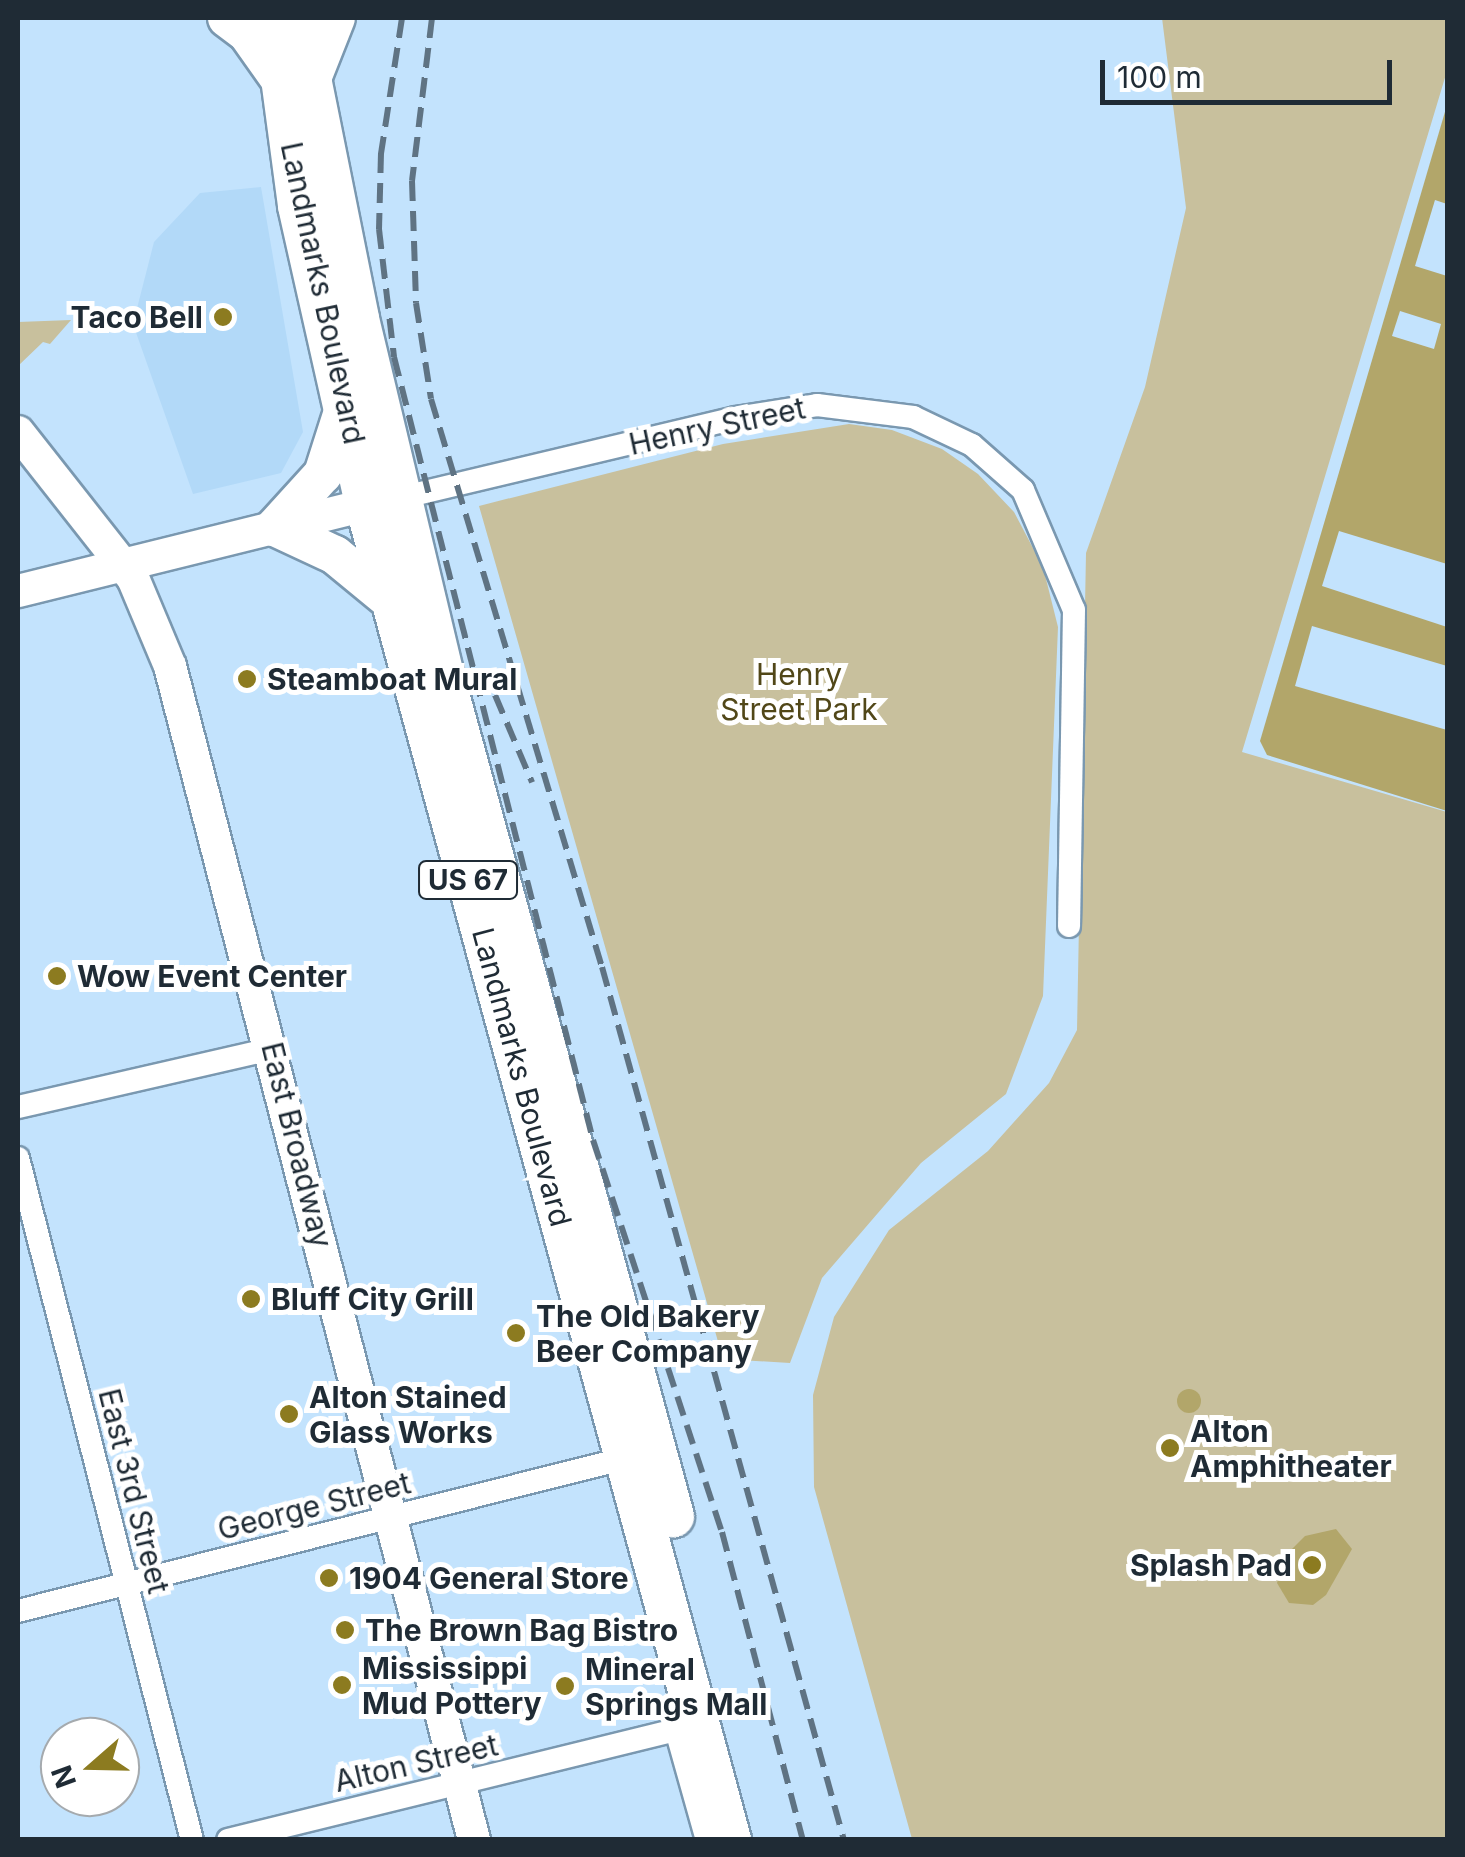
<!DOCTYPE html>
<html>
<head>
<meta charset="utf-8">
<style>
  body { margin:0 }
  #map { position:relative; width:1465px; height:1857px; overflow:hidden; background:#c3e3fd; font-family:Inter,sans-serif }
  div>[style] { position:absolute }
  [style*='--x'] { left:calc(var(--x)*1px); top:calc(var(--y)*1px); width:calc(var(--w)*1px); rotate:calc(var(--a)*1deg) }
  .built>* { inset:0; background:#b2d9f8 }
  .green>* { inset:0; background:#c8c09d }
  .water>* { inset:0; background:#b2a66a }
  .round { border-radius:50% }
  .pier>* { inset:0; background:#c3e3fd }
  .roads { filter:drop-shadow(2px 0 #7a98b0) drop-shadow(-2px 0 #7a98b0) drop-shadow(0 2px #7a98b0) drop-shadow(0 -2px #7a98b0) }
  .street>* { height:22px; margin:-11px; padding:0 11px; transform-origin:11px; border-radius:11px; background:#fff }
  .secondary>* { height:32px; margin:-16px; padding:0 16px; transform-origin:16px; border-radius:16px; background:#fff }
  .primary>* { height:38px; margin:-19px; padding:0 19px; transform-origin:19px; border-radius:19px; background:#fff }
  .highway>* { height:42px; margin:-21px; padding:0 21px; transform-origin:21px; border-radius:21px; background:#fff }
  .rail>* { height:6px; margin-top:-3px; transform-origin:0; background:repeating-linear-gradient(90deg,#5f7383 0 20px,transparent 0 30px) }
  .dots>* { width:28px; height:28px; translate:-50% -50%; box-sizing:border-box; border:5px solid #fff; border-radius:50% }
  span { translate:-50% -50%; white-space:nowrap; text-align:center; line-height:1.15; -webkit-text-stroke:10px #fff; paint-order:stroke }
  .shield-label span { padding:2px 8px; background:#fff; border:2px solid; border-radius:8px; -webkit-text-stroke-width:0 }
  .shield-label { font-size:28px; color:#1f2b35; font-weight:700 }
  .street-label { font-size:30px; color:#1f2b35 }
  .poi-label { font-size:30px; color:#1f2b35; font-weight:700 }
  .right { translate:-100% -50%; text-align:right }
  .left { translate:0 -50%; text-align:left }
  .park-label { font-size:30px; color:#514718 }
  .frame { position:absolute; inset:0; border:20px solid #1f2b35; pointer-events:none }
  .north { position:absolute; left:40px; top:1717px; width:100px; height:100px; box-sizing:border-box; background:#fff; border:2px solid #a5aaae; border-radius:50%; rotate:250deg; font-size:28px; font-weight:700; line-height:40px; text-align:center; color:#1f2b35 }
  .north::after { content:''; display:block; margin:auto; width:35px; height:45px; background:#8c7b20; clip-path:polygon(50% 0,100% 100%,50% 72%,0 100%) }
  .scale { position:absolute; left:1100px; top:60px; width:292px; height:45px; box-sizing:border-box; border:5px solid #1f2b35; border-top:0; padding-left:12px; font-size:30px; line-height:35px; white-space:nowrap; color:#1f2b35; -webkit-text-stroke:8px #fff; paint-order:stroke }
</style>
</head>
<body>
<div id="map">
  <div class="built">
    <div style="clip-path:polygon(261px 187px,303px 432px,281px 473px,193px 494px,133px 324px,154px 242px,200px 193px)"></div>
  </div>
  <div class="green">
    <div style="clip-path:polygon(1162px 18px,1447px 18px,1447px 71px,1242px 752px,1447px 812px,1447px 1839px,912px 1839px,814px 1487px,813px 1395px,834px 1317px,889px 1230px,988px 1151px,1049px 1083px,1077px 1030px,1086px 553px,1145px 387px,1186px 208px)"></div>
    <div style="clip-path:polygon(71px 320px,50px 344px,43px 342px,18px 366px,18px 322px)"></div>
    <div style="clip-path:polygon(849px 424px,892px 430px,942px 449px,978px 474px,1014px 512px,1043px 567px,1058px 627px,1043px 996px,1006px 1094px,921px 1163px,822px 1278px,790px 1363px,723px 1359px,479px 506px,723px 444px)"></div>
  </div>
  <div class="water">
    <div style="clip-path:polygon(1447px 105px,1447px 811px,1267px 755px,1260px 741px)"></div>
    <div class="round" style="left:1177px;top:1389px;width:24px;height:24px"></div>
    <div style="clip-path:polygon(1336px 1529px,1352px 1549px,1326px 1595px,1313px 1605px,1289px 1603px,1277px 1583px,1285px 1556px,1305px 1536px)"></div>
  </div>
  <div class="pier">
    <div style="clip-path:polygon(1435px 200px,1447px 204px,1447px 276px,1415px 266px)"></div>
    <div style="clip-path:polygon(1400px 311px,1441px 324px,1434px 349px,1392px 336px)"></div>
    <div style="clip-path:polygon(1339px 531px,1447px 564px,1447px 627px,1322px 586px)"></div>
    <div style="clip-path:polygon(1312px 626px,1447px 666px,1447px 730px,1295px 686px)"></div>
  </div>
  <div class="roads">
    <div class="street">
      <div style="--x:400;--y:498;--w:344;--a:-13.4"></div>
      <div style="--x:735;--y:418;--w:83;--a:-9"></div>
      <div style="--x:817;--y:405;--w:97;--a:7.1"></div>
      <div style="--x:913;--y:417;--w:65;--a:25.4"></div>
      <div style="--x:972;--y:445;--w:68;--a:41.4"></div>
      <div style="--x:1023;--y:490;--w:130;--a:67"></div>
      <div style="--x:1074;--y:610;--w:316;--a:90.9"></div>
      <div style="--x:18;--y:1107;--w:261;--a:-12.9"></div>
      <div style="--x:18;--y:1158;--w:704;--a:75.69"></div>
      <div style="--x:18;--y:1611;--w:627;--a:-14.12"></div>
      <div style="--x:228;--y:1840;--w:461;--a:-13.8"></div>
      <div style="--x:676;--y:1730;--w:114;--a:74.3"></div>
    </div>
    <div class="secondary">
      <div style="--x:18;--y:432;--w:186;--a:51.8"></div>
      <div style="--x:133;--y:578;--w:95;--a:67.2"></div>
      <div style="--x:170;--y:666;--w:1213;--a:75.48"></div>
      <div style="--x:18;--y:591;--w:379;--a:-13.9"></div>
    </div>
    <div class="primary">
      <div style="--x:227;--y:18;--w:25;--a:37"></div>
      <div style="--x:247;--y:33;--w:62;--a:54.8"></div>
      <div style="--x:313;--y:76;--w:62;--a:-68.4"></div>
      <div style="--x:346;--y:402;--w:76;--a:107.7"></div>
      <div style="--x:323;--y:474;--w:72;--a:132.2"></div>
      <div style="--x:275;--y:527;--w:66;--a:25"></div>
      <div style="--x:335;--y:555;--w:72;--a:39.4"></div>
    </div>
    <div class="highway">
      <div style="--x:274;--y:18;--w:190;--a:82.4"></div>
      <div style="--x:299;--y:206;--w:305;--a:77.3"></div>
      <div style="--x:366;--y:504;--w:1385;--a:74.76"></div>
      <div style="--x:305;--y:18;--w:65;--a:84.7"></div>
      <div style="--x:311;--y:83;--w:241;--a:78.7"></div>
      <div style="--x:358;--y:319;--w:378;--a:76.6"></div>
      <div style="--x:446;--y:687;--w:860;--a:74.69"></div>
    </div>
  </div>
  <div class="rail">
    <div style="--x:402;--y:18;--w:137;--a:98.8"></div>
    <div style="--x:381;--y:153;--w:76;--a:91.5"></div>
    <div style="--x:379;--y:229;--w:129;--a:83.3"></div>
    <div style="--x:394;--y:357;--w:808;--a:75.74"></div>
    <div style="--x:593;--y:1140;--w:413;--a:71.8"></div>
    <div style="--x:722;--y:1532;--w:318;--a:75.3"></div>
    <div style="--x:432;--y:18;--w:164;--a:97"></div>
    <div style="--x:412;--y:181;--w:122;--a:88.1"></div>
    <div style="--x:416;--y:303;--w:97;--a:81.1"></div>
    <div style="--x:431;--y:399;--w:593;--a:73.25"></div>
    <div style="--x:602;--y:967;--w:906;--a:74.51"></div>
    <div style="--x:495;--y:695;--w:95;--a:67"></div>
  </div>
  <div class="dots">
    <div style="left:223px;top:317px;background:#8c7b20"></div>
    <div style="left:247px;top:679px;background:#8c7b20"></div>
    <div style="left:57px;top:976px;background:#8c7b20"></div>
    <div style="left:251px;top:1299px;background:#8c7b20"></div>
    <div style="left:516px;top:1333px;background:#8c7b20"></div>
    <div style="left:289px;top:1414px;background:#8c7b20"></div>
    <div style="left:1170px;top:1448px;background:#8c7b20"></div>
    <div style="left:1312px;top:1565px;background:#8c7b20"></div>
    <div style="left:329px;top:1578px;background:#8c7b20"></div>
    <div style="left:345px;top:1630px;background:#8c7b20"></div>
    <div style="left:342px;top:1685px;background:#8c7b20"></div>
    <div style="left:565px;top:1686px;background:#8c7b20"></div>
  </div>
  <div class="shield-label">
    <span style="left:468px;top:880px">US 67</span>
  </div>
  <div class="street-label">
    <span style="left:323px;top:293px;rotate:78deg">Landmarks Boulevard</span>
    <span style="left:717px;top:426px;rotate:-12deg">Henry Street</span>
    <span style="left:522px;top:1077px;rotate:75deg">Landmarks Boulevard</span>
    <span style="left:297px;top:1145px;rotate:76deg">East Broadway</span>
    <span style="left:134px;top:1491px;rotate:76deg">East 3rd Street</span>
    <span style="left:314px;top:1506px;rotate:-14deg">George Street</span>
    <span style="left:416px;top:1763px;rotate:-13deg">Alton Street</span>
  </div>
  <div class="poi-label">
    <span class="right" style="left:203px;top:317px">Taco Bell</span>
    <span class="left" style="left:267px;top:679px">Steamboat Mural</span>
    <span class="left" style="left:77px;top:976px">Wow Event Center</span>
    <span class="left" style="left:271px;top:1299px">Bluff City Grill</span>
    <span class="left" style="left:536px;top:1333px">The Old Bakery<br>Beer Company</span>
    <span class="left" style="left:309px;top:1414px">Alton Stained<br>Glass Works</span>
    <span class="left" style="left:1190px;top:1448px">Alton<br>Amphitheater</span>
    <span class="right" style="left:1292px;top:1565px">Splash Pad</span>
    <span class="left" style="left:349px;top:1578px">1904 General Store</span>
    <span class="left" style="left:365px;top:1630px">The Brown Bag Bistro</span>
    <span class="left" style="left:362px;top:1685px">Mississippi<br>Mud Pottery</span>
    <span class="left" style="left:585px;top:1686px">Mineral<br>Springs Mall</span>
  </div>
  <div class="park-label">
    <span style="left:799px;top:691px">Henry<br>Street Park</span>
  </div>
  <div class="frame"></div>
  <div class="north">N</div>
  <div class="scale">100 m</div>
</div>
</body>
</html>
